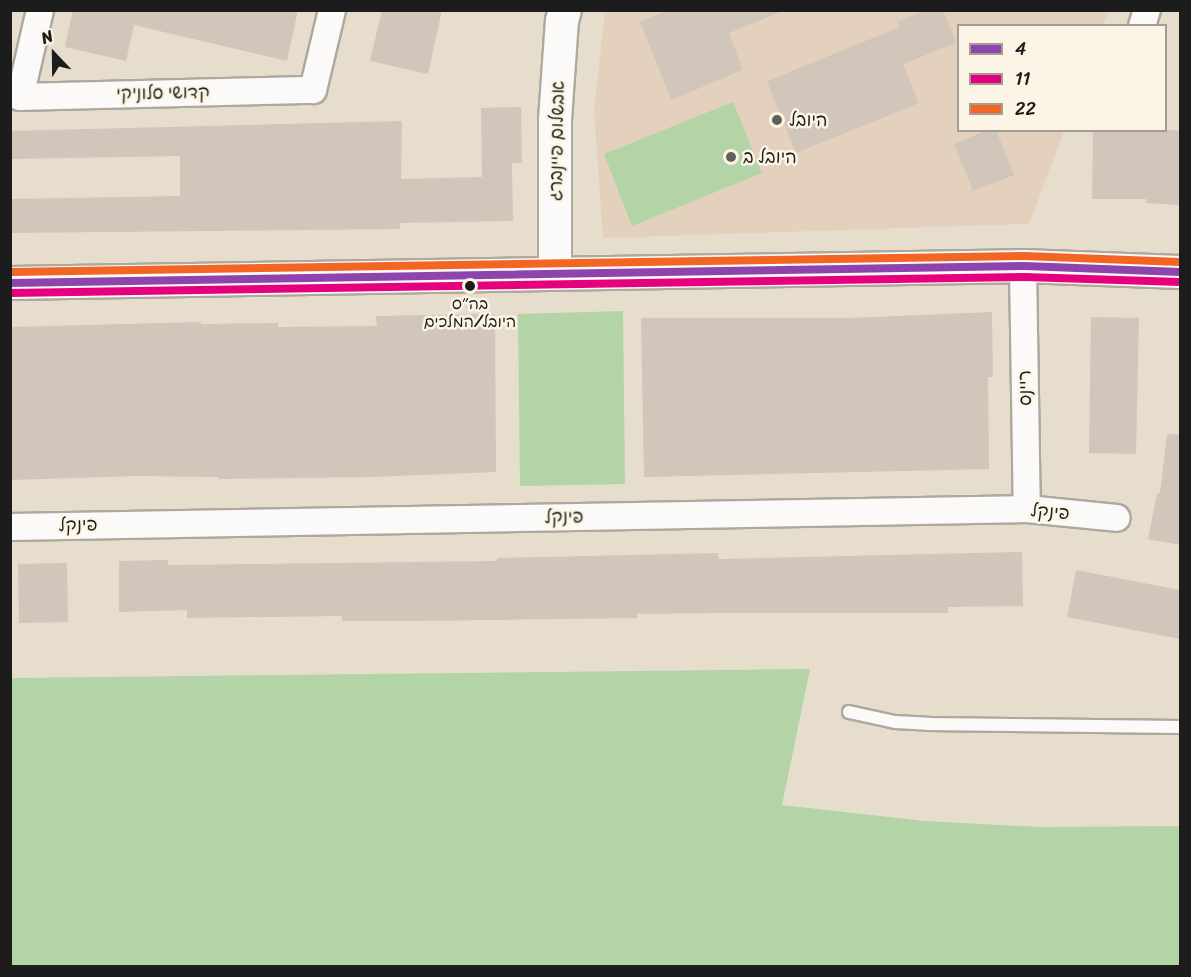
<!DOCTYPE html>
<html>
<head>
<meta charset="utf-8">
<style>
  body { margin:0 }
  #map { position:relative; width:1191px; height:977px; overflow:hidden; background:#e7ddcd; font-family:Sriracha,"Playpen Sans Hebrew",sans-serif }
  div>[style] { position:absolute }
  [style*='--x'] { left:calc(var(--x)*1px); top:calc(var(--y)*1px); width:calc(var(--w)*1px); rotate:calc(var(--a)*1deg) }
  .built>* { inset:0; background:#e3d1bd }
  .green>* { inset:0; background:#b2d4a7 }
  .building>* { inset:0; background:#d2c5ba }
  .roads { filter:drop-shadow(2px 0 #aea89e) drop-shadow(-2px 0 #aea89e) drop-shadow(0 2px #aea89e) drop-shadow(0 -2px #aea89e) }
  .service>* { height:12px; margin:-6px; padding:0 6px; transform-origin:6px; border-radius:6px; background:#fbfaf8 }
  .minor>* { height:26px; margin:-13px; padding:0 13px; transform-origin:13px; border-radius:13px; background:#fbfaf8 }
  .tertiary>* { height:32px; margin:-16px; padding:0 16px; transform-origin:16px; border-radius:16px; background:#fbfaf8 }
  .bus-1>* { height:8px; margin:-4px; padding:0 4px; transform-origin:4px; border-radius:4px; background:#8e44ad }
  .bus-2>* { height:8px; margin:-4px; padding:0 4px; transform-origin:4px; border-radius:4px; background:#e5007d }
  .bus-3>* { height:8px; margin:-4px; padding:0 4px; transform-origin:4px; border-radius:4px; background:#f26522 }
  .dots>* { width:16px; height:16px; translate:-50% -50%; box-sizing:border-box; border:3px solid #fcf5e5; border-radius:50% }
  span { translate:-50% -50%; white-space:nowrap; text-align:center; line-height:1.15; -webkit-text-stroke:5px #fcf5e5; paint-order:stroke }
  .bus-label { font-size:16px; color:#1c1c1c }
  .street-label { font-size:18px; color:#1c1c1c }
  .poi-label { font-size:18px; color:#1c1c1c }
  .left { translate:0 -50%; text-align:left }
  .frame { position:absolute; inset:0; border:12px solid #1c1c1c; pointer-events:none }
  .legend { position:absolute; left:957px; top:24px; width:210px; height:108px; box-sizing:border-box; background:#fcf5e5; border:2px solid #a29e95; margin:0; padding:8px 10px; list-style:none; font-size:18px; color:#1c1c1c }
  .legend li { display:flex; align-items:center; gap:12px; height:30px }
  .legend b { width:30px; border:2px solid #a29e95 }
  .north { position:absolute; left:24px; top:24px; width:60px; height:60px; -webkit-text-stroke:4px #fcf5e5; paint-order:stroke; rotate:338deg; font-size:16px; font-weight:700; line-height:24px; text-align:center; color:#1c1c1c }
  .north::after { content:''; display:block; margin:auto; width:21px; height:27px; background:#1c1c1c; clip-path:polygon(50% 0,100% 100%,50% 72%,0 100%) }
</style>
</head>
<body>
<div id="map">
  <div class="built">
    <div style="clip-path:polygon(605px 11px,1109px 11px,1103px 25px,958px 26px,958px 130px,1064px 131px,1029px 224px,603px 238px,594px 110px)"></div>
  </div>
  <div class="green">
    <div style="clip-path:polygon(733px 102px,762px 173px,632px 226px,604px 154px)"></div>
    <div style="clip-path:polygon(623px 311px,625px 484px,520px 486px,518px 314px)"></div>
    <div style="clip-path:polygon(810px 669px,782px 805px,924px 821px,1039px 827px,1180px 826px,1180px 966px,11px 966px,11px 678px)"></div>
  </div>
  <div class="building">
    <div style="clip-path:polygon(73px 10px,298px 10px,287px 61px,134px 25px,126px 61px,65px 47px)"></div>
    <div style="clip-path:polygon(382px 10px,442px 10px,428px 74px,370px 61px)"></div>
    <div style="clip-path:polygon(668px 10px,783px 10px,783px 11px,729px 33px,743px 70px,671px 100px,640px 22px)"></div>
    <div style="clip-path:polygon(925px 10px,943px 10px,956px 43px,903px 64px,919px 103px,796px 153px,767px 81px,900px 27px,897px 22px)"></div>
    <div style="clip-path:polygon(521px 107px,522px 163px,512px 163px,513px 221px,400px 223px,400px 229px,10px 233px,10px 199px,180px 196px,180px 156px,10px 159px,10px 131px,402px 121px,401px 179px,482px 177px,481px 108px)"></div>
    <div style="clip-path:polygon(987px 130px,996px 130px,1014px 175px,973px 191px,954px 144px)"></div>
    <div style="clip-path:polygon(1093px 130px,1180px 130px,1180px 205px,1146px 203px,1146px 199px,1092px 199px)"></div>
    <div style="clip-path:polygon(992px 312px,993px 377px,988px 377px,989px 469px,644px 477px,641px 318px,850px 318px)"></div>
    <div style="clip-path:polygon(495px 314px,496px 472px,372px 477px,219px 479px,218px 477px,138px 476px,10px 480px,10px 327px,201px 322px,201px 324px,278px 323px,278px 327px,377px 326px,376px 316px)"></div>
    <div style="clip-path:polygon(1091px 317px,1139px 318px,1136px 454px,1089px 453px)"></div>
    <div style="clip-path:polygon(1167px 434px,1180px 435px,1180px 545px,1148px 539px,1157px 493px,1160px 493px)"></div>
    <div style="clip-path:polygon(1022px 552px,1023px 606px,948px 607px,948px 613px,721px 613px,637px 614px,637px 618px,412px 621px,342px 621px,342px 616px,187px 618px,187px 610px,119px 612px,119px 561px,168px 560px,168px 565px,497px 561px,497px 558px,718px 553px,719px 559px)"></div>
    <div style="clip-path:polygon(67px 563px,68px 622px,19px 623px,18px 564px)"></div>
    <div style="clip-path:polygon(1076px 570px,1180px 590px,1180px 639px,1067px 617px)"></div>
  </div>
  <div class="roads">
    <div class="service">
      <div style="--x:849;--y:712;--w:47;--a:12.3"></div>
      <div style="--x:895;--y:722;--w:33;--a:3"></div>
      <div style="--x:928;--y:724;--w:252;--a:0.7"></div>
    </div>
    <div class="minor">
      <div style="--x:40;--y:10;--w:89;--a:102.9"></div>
      <div style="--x:20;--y:97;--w:293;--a:-1.4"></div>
      <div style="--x:313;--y:90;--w:82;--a:-76.6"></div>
      <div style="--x:1142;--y:26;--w:17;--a:-73"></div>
      <div style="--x:1023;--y:266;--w:243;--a:89.1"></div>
      <div style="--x:10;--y:527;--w:1017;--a:-1.01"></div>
      <div style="--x:1027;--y:509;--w:90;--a:5.7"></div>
    </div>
    <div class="tertiary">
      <div style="--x:555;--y:272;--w:152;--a:-90"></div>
      <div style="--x:555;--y:120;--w:99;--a:-86"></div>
      <div style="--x:562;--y:21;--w:11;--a:-75"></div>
      <div style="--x:10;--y:283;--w:1013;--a:-0.96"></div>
      <div style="--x:1023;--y:266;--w:157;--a:2.2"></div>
    </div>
  </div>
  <div class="bus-1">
    <div style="--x:10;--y:283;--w:1013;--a:-0.96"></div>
    <div style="--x:1023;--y:266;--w:157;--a:2.2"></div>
  </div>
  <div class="bus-2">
    <div style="--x:10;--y:293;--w:1013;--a:-0.9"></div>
    <div style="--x:1023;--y:277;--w:157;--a:1.8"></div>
  </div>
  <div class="bus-3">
    <div style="--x:10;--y:272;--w:1013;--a:-0.9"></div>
    <div style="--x:1023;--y:256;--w:157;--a:2.2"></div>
  </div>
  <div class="dots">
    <div style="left:777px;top:120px;background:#63605a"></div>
    <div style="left:731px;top:157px;background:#63605a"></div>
    <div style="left:470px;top:286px;background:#1c1c1c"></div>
  </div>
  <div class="bus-label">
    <span style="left:470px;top:313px">בה״ס<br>היובל/המלכים</span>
  </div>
  <div class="street-label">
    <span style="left:163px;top:93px;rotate:-1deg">קדושי סלוניקי</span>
    <span style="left:557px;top:141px;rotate:-89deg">אבשלום פיינברג</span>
    <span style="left:1025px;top:388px;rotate:-91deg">ריינס</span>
    <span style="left:1050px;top:512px;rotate:5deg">פינקל</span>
    <span style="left:564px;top:517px;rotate:-1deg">פינקל</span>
    <span style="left:78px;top:525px;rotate:-1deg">פינקל</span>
  </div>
  <div class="poi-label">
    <span class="left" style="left:789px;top:120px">היובל</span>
    <span class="left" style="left:743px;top:157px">היובל ב</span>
  </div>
  <div class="frame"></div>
  <ul class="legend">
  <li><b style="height:8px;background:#8e44ad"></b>4</li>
  <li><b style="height:8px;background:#e5007d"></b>11</li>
  <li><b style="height:8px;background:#f26522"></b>22</li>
  </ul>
  <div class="north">N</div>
</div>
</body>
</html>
